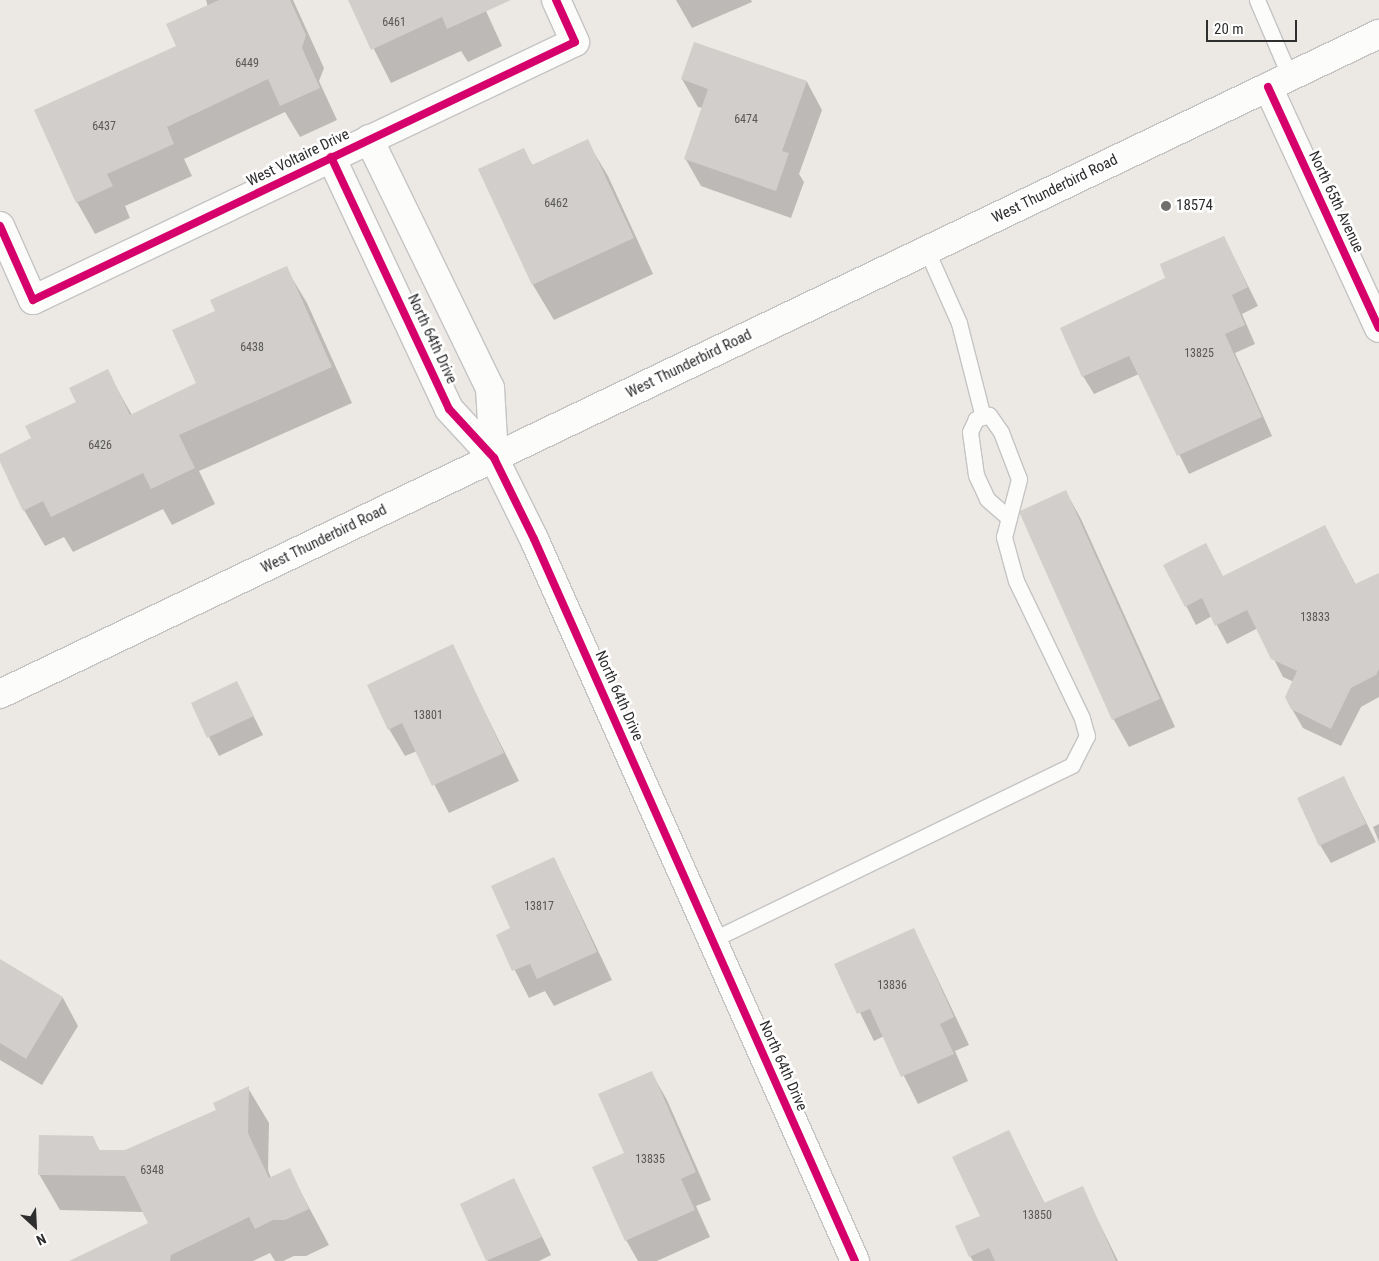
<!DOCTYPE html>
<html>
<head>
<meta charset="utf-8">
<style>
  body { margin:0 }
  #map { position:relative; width:1379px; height:1261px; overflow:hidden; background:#ece8e4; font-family:"Roboto Condensed",sans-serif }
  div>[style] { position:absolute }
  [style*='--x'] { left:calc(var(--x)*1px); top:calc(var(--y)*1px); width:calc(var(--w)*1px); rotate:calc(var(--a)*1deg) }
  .shadow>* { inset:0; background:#0003 }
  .building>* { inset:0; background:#d1cecb }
  .roads { filter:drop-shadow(1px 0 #c5c4c5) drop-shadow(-1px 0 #c5c4c5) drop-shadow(0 1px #c5c4c5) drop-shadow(0 -1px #c5c4c5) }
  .lane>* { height:15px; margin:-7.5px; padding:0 7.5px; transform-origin:7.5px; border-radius:7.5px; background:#fcfcfb }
  .street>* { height:28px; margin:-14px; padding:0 14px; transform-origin:14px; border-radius:14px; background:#fcfcfb }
  .secondary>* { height:28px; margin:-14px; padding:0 14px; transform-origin:14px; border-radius:14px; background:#fcfcfb }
  .cycleway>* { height:8px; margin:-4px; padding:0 4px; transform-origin:4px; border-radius:4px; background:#d6006c }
  .dots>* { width:14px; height:14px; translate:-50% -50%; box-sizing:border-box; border:2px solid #fff; border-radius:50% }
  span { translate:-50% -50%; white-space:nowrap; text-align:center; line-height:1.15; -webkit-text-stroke:5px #fff; paint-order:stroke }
  .number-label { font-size:12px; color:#585857 }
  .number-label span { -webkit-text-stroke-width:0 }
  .street-label { font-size:15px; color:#2e2e2e }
  .poi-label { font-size:15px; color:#2e2e2e }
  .left { translate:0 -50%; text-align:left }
  .north { position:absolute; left:10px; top:1201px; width:50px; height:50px; -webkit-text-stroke:4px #fff; paint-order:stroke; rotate:155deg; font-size:14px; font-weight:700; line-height:20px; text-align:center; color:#2e2e2e }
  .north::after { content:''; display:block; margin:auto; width:18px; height:22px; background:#2e2e2e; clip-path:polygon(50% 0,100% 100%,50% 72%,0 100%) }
  .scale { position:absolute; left:1206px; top:20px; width:91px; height:22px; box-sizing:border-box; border:2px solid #2e2e2e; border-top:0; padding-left:6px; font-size:15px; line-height:18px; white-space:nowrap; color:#2e2e2e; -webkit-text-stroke:4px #fff; paint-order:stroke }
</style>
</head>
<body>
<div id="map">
  <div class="shadow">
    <div style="clip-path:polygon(206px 0,293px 0,324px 68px,319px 81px,337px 120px,300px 137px,285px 112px,184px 159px,192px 176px,125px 206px,130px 218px,95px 234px,77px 202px,208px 7px)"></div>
    <div style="clip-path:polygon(349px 0,481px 0,502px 46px,468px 62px,461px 51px,391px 83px)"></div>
    <div style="clip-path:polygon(676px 0,751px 0,752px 2px,692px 28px)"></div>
    <div style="clip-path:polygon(695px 43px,807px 82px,822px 110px,799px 174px,804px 182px,791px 218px,701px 186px,685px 158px,703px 108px,698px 107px,682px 79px)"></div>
    <div style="clip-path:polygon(587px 141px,608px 176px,653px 274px,554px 320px,533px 285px,480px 169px,523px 149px,533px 166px)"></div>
    <div style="clip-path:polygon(1224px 237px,1258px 306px,1242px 314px,1255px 344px,1235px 353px,1272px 436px,1189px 474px,1139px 374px,1094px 394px,1083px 376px,1167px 278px)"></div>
    <div style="clip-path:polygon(286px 268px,307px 303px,352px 403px,199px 471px,215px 504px,172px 525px,163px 509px,73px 552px,64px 537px,45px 546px,24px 510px,0 455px,33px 439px,77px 402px,107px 371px,132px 415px,198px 384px,217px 311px)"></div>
    <div style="clip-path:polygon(1066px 492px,1081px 519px,1175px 727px,1129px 747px,1114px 720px,1022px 512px)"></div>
    <div style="clip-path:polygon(1325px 527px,1356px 585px,1379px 574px,1379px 697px,1361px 707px,1341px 746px,1303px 728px,1292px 709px,1294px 682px,1283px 677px,1258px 628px,1227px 644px,1212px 616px,1196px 625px,1165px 565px,1223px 577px)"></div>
    <div style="clip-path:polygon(452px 646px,519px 781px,449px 813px,417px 751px,405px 756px,389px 729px)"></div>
    <div style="clip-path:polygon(237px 683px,263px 735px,219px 756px,209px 737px)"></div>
    <div style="clip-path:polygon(1344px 778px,1376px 842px,1331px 863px,1320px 845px)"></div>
    <div style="clip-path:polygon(1379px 824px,1379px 842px,1373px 827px)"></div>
    <div style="clip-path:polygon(554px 858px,612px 980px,554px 1006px,545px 991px,529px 998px,497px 935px,512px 929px)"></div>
    <div style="clip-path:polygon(914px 929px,969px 1045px,955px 1051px,968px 1081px,918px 1104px,884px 1036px,874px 1041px,836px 964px)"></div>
    <div style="clip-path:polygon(0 961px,63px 998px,78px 1026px,42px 1085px,0 1060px)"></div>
    <div style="clip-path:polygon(651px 1072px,667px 1100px,711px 1200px,696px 1206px,710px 1237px,657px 1261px,638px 1261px,626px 1240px,626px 1154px)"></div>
    <div style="clip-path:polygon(248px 1088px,269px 1123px,268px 1170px,271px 1178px,289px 1170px,329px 1245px,306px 1256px,294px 1256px,283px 1261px,275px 1261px,270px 1253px,253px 1261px,72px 1261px,149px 1224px,143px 1212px,60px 1210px,39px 1174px,92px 1137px,100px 1151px,126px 1152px,218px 1110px)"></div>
    <div style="clip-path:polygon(1009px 1132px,1045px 1204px,1082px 1188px,1118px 1261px,973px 1261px,970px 1256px)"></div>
    <div style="clip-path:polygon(514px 1180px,551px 1255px,539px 1261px,488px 1261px,462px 1204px)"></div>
  </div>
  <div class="building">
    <div style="clip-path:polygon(219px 0,290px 0,306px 35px,302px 48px,320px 88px,280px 106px,268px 79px,167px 127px,174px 144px,107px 174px,113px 186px,76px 203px,34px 110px,176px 46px,166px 24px)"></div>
    <div style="clip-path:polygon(348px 0,511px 0,447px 29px,442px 17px,371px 50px)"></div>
    <div style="clip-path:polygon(694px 42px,807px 81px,782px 151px,789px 153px,776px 191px,684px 159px,708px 89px,681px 79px)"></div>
    <div style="clip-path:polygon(588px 139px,634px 238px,532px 285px,478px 169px,524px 148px,532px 165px)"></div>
    <div style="clip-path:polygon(1224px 236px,1248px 287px,1232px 295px,1245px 325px,1225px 334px,1262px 417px,1177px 456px,1129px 356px,1082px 377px,1060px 328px,1165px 278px,1160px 264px)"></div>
    <div style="clip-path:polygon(287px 266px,332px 367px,179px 435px,195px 468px,151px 489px,143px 473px,51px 517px,43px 501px,23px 511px,0 462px,0 454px,31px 438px,25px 426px,76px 402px,69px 388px,108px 369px,130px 415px,196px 383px,172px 330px,215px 311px,210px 300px)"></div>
    <div style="clip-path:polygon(1066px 490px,1160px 699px,1112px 720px,1020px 514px,1020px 511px)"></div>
    <div style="clip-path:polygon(1325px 525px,1355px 584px,1379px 573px,1379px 669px,1376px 675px,1351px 688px,1331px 729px,1291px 709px,1285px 697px,1297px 671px,1271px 659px,1247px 610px,1215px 626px,1202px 598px,1185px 607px,1163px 565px,1206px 543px,1223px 576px)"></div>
    <div style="clip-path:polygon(453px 644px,504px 753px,432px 786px,402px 723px,388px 730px,367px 685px)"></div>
    <div style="clip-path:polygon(237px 681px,254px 716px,207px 738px,191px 703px)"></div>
    <div style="clip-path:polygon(1344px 776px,1366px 824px,1319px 846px,1297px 798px)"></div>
    <div style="clip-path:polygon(554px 857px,597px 952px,537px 979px,530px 964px,512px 971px,496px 935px,510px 928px,491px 886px)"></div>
    <div style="clip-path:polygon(914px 928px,954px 1017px,940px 1024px,954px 1054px,901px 1077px,870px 1009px,857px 1014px,834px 964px)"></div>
    <div style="clip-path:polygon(0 959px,63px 997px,26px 1059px,0 1043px)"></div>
    <div style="clip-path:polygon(652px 1071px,696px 1172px,681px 1179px,695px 1210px,625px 1241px,592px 1167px,624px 1153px,598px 1094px)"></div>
    <div style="clip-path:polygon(249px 1086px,248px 1133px,269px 1178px,290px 1168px,309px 1209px,285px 1220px,273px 1220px,255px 1229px,249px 1217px,171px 1255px,170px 1261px,69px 1261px,148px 1223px,125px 1176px,38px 1175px,39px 1135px,93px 1136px,99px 1150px,125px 1150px,216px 1110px,213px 1103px)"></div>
    <div style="clip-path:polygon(1009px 1130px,1044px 1203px,1083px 1186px,1116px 1261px,995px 1261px,989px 1248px,969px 1257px,955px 1226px,980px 1216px,952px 1157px)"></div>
    <div style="clip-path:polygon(514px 1178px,542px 1237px,486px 1261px,460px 1204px)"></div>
  </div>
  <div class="roads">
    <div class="lane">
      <div style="--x:1257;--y:0;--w:84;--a:66.8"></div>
      <div style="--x:927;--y:251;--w:79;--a:66"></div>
      <div style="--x:959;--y:323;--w:97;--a:75.7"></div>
      <div style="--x:712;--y:940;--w:400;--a:-25.9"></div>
      <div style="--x:1072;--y:765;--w:33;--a:-63"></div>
      <div style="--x:1087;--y:736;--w:19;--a:-106"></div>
      <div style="--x:1082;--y:718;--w:152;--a:-115.7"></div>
      <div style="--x:1016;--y:581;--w:46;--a:-105.3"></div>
      <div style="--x:1004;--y:537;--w:60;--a:-75.5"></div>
      <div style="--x:1019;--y:479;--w:50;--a:-111"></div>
      <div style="--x:1001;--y:432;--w:21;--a:-125"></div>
      <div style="--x:989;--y:415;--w:14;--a:163"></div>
      <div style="--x:976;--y:419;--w:14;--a:115"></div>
      <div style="--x:970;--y:432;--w:43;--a:82.1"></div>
      <div style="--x:976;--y:475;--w:26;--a:65"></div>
      <div style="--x:987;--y:499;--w:29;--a:41"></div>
    </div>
    <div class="street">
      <div style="--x:1268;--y:87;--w:265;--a:65.3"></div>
      <div style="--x:369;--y:139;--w:277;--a:64.1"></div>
      <div style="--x:490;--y:388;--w:70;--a:86.7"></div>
      <div style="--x:331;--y:157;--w:278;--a:64.9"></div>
      <div style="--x:449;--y:409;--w:67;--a:47.4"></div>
      <div style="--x:494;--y:458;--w:90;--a:63.7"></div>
      <div style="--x:534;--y:539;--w:790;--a:66.03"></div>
      <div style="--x:0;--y:226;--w:81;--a:66"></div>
      <div style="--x:33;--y:300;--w:600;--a:-25.46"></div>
      <div style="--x:575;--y:42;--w:46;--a:-114.3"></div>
    </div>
    <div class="secondary">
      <div style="--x:0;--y:694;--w:1529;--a:-25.58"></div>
    </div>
  </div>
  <div class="cycleway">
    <div style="--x:1268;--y:87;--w:265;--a:65.3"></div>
    <div style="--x:331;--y:157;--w:278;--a:64.9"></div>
    <div style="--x:449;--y:409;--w:67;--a:47.4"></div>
    <div style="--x:494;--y:458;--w:90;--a:63.7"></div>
    <div style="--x:534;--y:539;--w:790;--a:66.03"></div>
    <div style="--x:0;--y:226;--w:81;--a:66"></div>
    <div style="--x:33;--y:300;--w:600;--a:-25.46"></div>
    <div style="--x:575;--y:42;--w:46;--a:-114.3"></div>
  </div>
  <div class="dots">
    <div style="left:1166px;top:206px;background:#706f6e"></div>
  </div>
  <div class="number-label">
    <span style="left:394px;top:23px">6461</span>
    <span style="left:247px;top:64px">6449</span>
    <span style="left:746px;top:120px">6474</span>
    <span style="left:104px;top:127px">6437</span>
    <span style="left:556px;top:204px">6462</span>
    <span style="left:252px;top:348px">6438</span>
    <span style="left:1199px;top:354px">13825</span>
    <span style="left:100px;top:446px">6426</span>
    <span style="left:1315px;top:618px">13833</span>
    <span style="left:428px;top:716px">13801</span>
    <span style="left:539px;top:907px">13817</span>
    <span style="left:892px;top:986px">13836</span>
    <span style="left:650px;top:1160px">13835</span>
    <span style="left:152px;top:1171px">6348</span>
    <span style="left:1037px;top:1216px">13850</span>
  </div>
  <div class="street-label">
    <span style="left:298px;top:158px;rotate:-26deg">West Voltaire Drive</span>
    <span style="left:1055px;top:189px;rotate:-26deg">West Thunderbird Road</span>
    <span style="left:1336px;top:202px;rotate:65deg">North 65th Avenue</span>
    <span style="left:432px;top:339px;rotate:65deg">North 64th Drive</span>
    <span style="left:689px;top:364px;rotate:-26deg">West Thunderbird Road</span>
    <span style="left:324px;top:539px;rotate:-26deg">West Thunderbird Road</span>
    <span style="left:619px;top:696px;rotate:66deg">North 64th Drive</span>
    <span style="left:783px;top:1066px;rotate:66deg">North 64th Drive</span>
  </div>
  <div class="poi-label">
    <span class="left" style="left:1176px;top:206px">18574</span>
  </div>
  <div class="north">N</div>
  <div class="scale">20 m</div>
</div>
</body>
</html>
